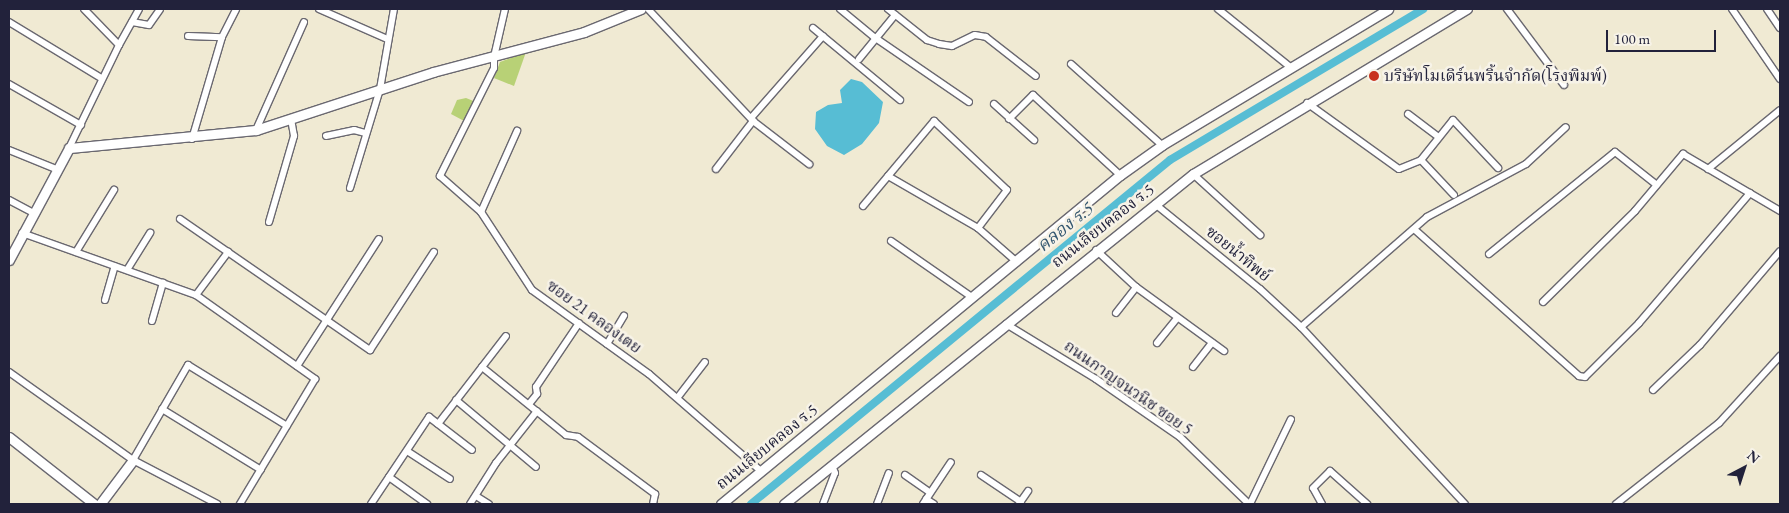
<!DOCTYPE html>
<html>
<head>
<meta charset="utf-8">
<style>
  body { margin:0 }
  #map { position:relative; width:1789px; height:513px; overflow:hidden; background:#f0ead3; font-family:"EB Garamond","Noto Serif Thai",serif }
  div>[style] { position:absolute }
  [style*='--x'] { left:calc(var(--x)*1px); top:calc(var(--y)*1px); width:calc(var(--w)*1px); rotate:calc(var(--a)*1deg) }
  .green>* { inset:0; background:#b8d176 }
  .water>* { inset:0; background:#57bdd4 }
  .canal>* { height:8px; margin:-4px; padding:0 4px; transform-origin:4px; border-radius:4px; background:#57bdd4 }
  .roads { filter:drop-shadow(1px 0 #6a6870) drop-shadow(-1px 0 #6a6870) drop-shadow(0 1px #6a6870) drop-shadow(0 -1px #6a6870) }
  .minor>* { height:6px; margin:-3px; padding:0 3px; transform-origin:3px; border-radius:3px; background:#fff }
  .tertiary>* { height:9px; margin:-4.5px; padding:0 4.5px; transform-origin:4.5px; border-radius:4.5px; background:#fff }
  .dots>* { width:14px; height:14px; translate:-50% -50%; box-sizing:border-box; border:2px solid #f7f3e8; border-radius:50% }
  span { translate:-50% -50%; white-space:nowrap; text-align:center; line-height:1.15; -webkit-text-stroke:5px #f7f3e8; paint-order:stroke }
  .poi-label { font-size:16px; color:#22223b }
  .left { translate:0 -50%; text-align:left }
  .street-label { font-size:16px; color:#22223b }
  .water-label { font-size:18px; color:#355871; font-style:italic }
  .frame { position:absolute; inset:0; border:10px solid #22223b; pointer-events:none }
  .north { position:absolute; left:1719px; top:443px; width:50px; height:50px; -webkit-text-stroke:4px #f7f3e8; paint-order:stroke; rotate:40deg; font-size:14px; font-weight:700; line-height:20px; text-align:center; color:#22223b }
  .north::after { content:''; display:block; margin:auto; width:18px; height:22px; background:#22223b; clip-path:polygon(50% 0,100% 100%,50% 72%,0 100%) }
  .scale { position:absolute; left:1606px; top:30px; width:110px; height:22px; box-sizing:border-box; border:2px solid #22223b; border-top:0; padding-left:6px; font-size:15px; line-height:18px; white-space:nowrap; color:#22223b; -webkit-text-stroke:4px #f7f3e8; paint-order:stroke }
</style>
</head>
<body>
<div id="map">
  <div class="green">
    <div style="clip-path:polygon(526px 52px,514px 86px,494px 78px,500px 62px)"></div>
    <div style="clip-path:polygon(466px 98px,476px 102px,466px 122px,451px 114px,457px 100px)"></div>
  </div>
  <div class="water">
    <div style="clip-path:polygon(851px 79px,862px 82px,883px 102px,879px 123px,862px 144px,844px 155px,827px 146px,815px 129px,816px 112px,828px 105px,842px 103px,840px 90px)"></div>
  </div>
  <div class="canal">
    <div style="--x:751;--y:504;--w:542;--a:-39.39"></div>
    <div style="--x:1170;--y:160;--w:295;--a:-30.8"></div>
  </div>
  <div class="roads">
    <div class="minor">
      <div style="--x:319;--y:9;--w:74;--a:23.8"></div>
      <div style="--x:505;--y:9;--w:49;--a:102.9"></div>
      <div style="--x:494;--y:57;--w:11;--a:90"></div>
      <div style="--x:494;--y:68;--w:121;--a:116.6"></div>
      <div style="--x:440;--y:176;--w:55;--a:41.3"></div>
      <div style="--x:481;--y:212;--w:93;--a:56.8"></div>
      <div style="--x:532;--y:290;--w:144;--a:35.7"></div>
      <div style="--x:649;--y:374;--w:148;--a:40.9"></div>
      <div style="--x:648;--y:9;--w:154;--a:46.8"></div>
      <div style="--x:753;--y:121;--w:71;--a:37.5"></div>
      <div style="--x:840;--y:9;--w:44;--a:39.5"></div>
      <div style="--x:874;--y:37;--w:115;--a:34.4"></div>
      <div style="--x:888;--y:9;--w:50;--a:38.5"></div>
      <div style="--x:927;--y:40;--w:13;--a:18"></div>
      <div style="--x:939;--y:44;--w:13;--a:9"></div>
      <div style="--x:952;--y:46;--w:25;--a:-26"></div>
      <div style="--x:975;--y:35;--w:11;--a:10"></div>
      <div style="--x:986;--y:37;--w:63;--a:38"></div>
      <div style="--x:1218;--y:9;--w:91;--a:38.8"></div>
      <div style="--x:1507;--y:9;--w:95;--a:53.1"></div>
      <div style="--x:1732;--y:9;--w:85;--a:55.6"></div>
      <div style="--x:1767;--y:9;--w:23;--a:56"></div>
      <div style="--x:9;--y:22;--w:108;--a:31.3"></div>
      <div style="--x:132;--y:22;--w:17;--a:10"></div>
      <div style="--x:149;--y:25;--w:19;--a:-55"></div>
      <div style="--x:813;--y:28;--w:113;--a:39.6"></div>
      <div style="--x:188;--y:36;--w:34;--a:2"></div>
      <div style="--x:119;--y:45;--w:41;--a:-60.9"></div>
      <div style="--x:859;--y:59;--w:57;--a:-50.7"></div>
      <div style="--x:1071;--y:64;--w:122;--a:41.7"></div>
      <div style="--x:9;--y:84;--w:83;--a:29.7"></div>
      <div style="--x:1307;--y:103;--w:113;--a:35.7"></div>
      <div style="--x:1399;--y:169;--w:24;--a:-22"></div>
      <div style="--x:1421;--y:160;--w:51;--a:-51.3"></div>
      <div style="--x:1453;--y:120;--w:66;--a:46.8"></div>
      <div style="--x:994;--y:104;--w:54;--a:42"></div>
      <div style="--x:1408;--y:114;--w:38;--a:37"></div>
      <div style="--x:751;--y:118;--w:109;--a:-48.7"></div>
      <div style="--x:1009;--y:119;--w:34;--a:-45"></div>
      <div style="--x:1033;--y:95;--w:118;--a:42.6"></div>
      <div style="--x:256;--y:130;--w:118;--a:-66"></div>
      <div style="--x:326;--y:136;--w:29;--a:-12"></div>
      <div style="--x:354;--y:130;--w:11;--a:15"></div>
      <div style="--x:192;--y:139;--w:106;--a:-73.6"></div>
      <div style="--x:222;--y:37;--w:31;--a:-63"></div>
      <div style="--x:69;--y:148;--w:114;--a:-64.1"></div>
      <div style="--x:119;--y:45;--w:50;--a:-134.2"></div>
      <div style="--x:9;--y:150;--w:51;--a:22"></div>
      <div style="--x:1421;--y:160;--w:48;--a:46.7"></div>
      <div style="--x:716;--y:169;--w:61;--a:-52.4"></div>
      <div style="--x:1708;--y:169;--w:93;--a:-39.3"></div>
      <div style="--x:1193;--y:174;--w:91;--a:42.3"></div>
      <div style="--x:888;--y:176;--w:104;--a:30"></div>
      <div style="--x:978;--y:228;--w:52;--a:41.1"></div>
      <div style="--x:350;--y:188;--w:103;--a:-73.1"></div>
      <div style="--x:380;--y:89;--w:81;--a:-80.1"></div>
      <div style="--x:9;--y:200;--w:27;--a:28"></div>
      <div style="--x:1155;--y:204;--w:135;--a:39"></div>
      <div style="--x:1260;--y:289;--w:56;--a:42.8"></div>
      <div style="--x:1301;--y:327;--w:241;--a:47.2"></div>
      <div style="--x:863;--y:206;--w:111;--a:-50.1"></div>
      <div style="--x:934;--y:121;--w:100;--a:43.4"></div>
      <div style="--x:1007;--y:190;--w:48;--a:127.3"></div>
      <div style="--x:481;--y:212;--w:89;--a:-66"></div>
      <div style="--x:180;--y:219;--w:231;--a:34.6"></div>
      <div style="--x:370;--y:350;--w:117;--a:-56.9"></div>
      <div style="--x:269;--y:222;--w:90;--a:-73.8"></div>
      <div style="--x:294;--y:136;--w:17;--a:-100"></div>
      <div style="--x:1414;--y:229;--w:221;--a:41.7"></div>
      <div style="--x:1579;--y:376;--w:6;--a:9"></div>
      <div style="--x:1585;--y:377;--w:76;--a:-45"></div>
      <div style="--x:1639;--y:323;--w:171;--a:-49.5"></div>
      <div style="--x:22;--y:233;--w:185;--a:19.6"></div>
      <div style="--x:196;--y:295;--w:146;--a:35.2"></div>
      <div style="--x:315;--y:379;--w:146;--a:121"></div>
      <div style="--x:891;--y:241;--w:100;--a:34.8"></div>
      <div style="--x:1096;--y:250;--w:54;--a:42.8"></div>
      <div style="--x:1136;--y:287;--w:109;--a:36"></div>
      <div style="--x:76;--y:252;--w:73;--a:-58.5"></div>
      <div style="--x:1489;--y:254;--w:162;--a:-39"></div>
      <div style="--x:1615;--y:152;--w:53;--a:38.2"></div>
      <div style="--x:127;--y:270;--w:44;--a:-58.1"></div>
      <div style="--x:196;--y:295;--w:54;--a:-53.3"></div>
      <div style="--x:105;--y:300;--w:35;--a:-74"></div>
      <div style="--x:1543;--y:302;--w:129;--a:-44.7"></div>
      <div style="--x:1635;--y:211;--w:75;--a:-49.9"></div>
      <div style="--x:1683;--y:154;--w:113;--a:30.4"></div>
      <div style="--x:1116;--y:313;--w:33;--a:-52"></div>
      <div style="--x:152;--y:321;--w:40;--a:-74"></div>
      <div style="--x:1006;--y:324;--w:105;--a:31.4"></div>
      <div style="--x:1096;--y:379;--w:102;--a:34.6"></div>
      <div style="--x:1180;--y:437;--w:96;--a:44.2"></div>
      <div style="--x:1301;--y:327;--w:167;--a:-41.1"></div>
      <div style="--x:1427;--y:217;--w:112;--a:-28.2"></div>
      <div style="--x:1526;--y:164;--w:54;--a:-42.8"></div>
      <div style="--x:1157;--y:343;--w:32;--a:-51"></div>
      <div style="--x:607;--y:344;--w:33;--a:-59"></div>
      <div style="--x:297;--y:366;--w:151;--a:-57.2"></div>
      <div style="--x:482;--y:367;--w:108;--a:39"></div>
      <div style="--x:566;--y:435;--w:12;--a:9"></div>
      <div style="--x:578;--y:437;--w:96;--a:36.5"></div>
      <div style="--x:655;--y:494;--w:10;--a:101"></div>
      <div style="--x:1193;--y:367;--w:31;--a:-52"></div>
      <div style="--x:9;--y:372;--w:152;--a:35.4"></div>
      <div style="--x:133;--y:460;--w:95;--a:27.6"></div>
      <div style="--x:1653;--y:390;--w:65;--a:-43.8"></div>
      <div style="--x:1700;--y:345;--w:123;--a:-49.6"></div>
      <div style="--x:678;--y:397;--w:44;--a:-52.4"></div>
      <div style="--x:456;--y:400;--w:104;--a:39.9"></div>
      <div style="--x:529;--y:404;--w:13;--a:-51"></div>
      <div style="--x:537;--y:394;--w:7;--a:-98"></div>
      <div style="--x:536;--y:387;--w:77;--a:-56.1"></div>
      <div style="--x:162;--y:409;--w:116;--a:31.6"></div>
      <div style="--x:438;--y:424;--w:111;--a:-52.3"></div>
      <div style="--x:407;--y:451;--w:51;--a:33.1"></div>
      <div style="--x:133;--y:460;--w:110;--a:-59.9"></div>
      <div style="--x:188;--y:365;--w:116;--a:31.6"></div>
      <div style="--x:905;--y:475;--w:29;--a:35"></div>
      <div style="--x:981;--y:475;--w:48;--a:34"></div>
      <div style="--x:389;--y:477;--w:47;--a:35.4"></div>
      <div style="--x:476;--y:496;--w:15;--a:32"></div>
      <div style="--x:926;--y:499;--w:9;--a:32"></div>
      <div style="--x:371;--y:504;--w:105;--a:-56.3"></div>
      <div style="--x:429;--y:417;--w:54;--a:37.5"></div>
      <div style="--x:470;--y:504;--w:49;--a:-57.6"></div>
      <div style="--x:496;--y:463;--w:66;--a:-51.7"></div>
      <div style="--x:823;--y:504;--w:33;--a:-69"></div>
      <div style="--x:835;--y:473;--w:8;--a:-113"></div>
      <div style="--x:877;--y:504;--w:33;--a:-69"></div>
      <div style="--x:923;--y:504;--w:50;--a:-56.3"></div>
      <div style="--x:1019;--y:504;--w:16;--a:-55"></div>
      <div style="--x:1250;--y:504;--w:94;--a:-64.2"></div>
      <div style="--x:1322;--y:504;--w:18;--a:-119"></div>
      <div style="--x:1313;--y:488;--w:24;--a:-45"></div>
      <div style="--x:1330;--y:471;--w:50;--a:41.7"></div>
      <div style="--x:1616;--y:504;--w:131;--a:-38.2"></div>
      <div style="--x:1719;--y:423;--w:91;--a:-47.7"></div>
    </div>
    <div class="tertiary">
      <div style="--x:9;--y:260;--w:127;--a:-61.8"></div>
      <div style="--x:69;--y:148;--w:188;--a:-5.5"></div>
      <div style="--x:256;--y:130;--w:186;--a:-18.1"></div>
      <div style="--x:433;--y:72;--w:156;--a:-14.8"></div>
      <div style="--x:584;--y:32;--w:61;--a:-22"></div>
      <div style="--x:9;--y:437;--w:108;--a:38.2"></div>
      <div style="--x:100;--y:504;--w:55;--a:-53.1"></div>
      <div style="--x:721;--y:504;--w:517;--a:-39.51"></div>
      <div style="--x:1120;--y:175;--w:52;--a:-35.5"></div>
      <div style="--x:1162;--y:145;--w:264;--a:-31"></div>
      <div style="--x:784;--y:504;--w:526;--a:-38.9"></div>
      <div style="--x:1193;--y:174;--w:320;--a:-31.1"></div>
    </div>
  </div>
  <div class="dots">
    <div style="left:1374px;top:76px;background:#c8321e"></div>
  </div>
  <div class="poi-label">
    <span class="left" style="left:1384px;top:76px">บริษัทโมเดิร์นพริ้นจำกัด(โรงพิมพ์)</span>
  </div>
  <div class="street-label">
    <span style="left:1103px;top:226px;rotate:-38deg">ถนนเลียบคลอง ร.5</span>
    <span style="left:1238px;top:254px;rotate:39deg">ซอยน้ำทิพย์</span>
    <span style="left:594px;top:317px;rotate:36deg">ซอย 21 คลองเตย</span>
    <span style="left:1128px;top:388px;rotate:35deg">ถนนกาญจนวนิช ซอย 5</span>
    <span style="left:767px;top:447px;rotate:-39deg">ถนนเลียบคลอง ร.5</span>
  </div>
  <div class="water-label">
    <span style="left:1065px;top:227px;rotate:-39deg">คลอง ร.5</span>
  </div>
  <div class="frame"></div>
  <div class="north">N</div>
  <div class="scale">100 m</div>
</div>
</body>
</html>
